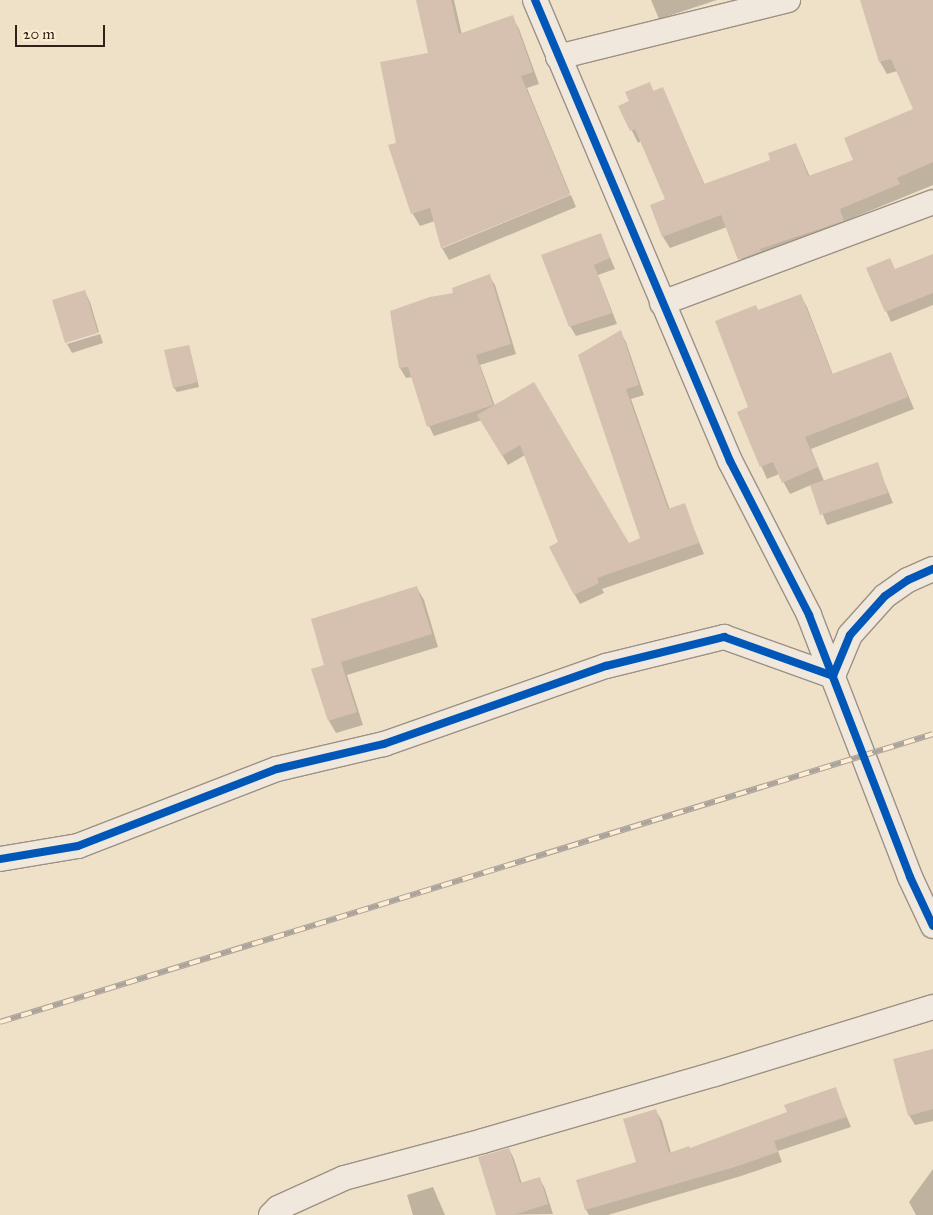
<!DOCTYPE html>
<html>
<head>
<meta charset="utf-8">
<style>
  body { margin:0 }
  #map { position:relative; width:933px; height:1215px; overflow:hidden; background:#efe0c8; font-family:"IM FELL Great Primer",serif }
  div>[style] { position:absolute }
  [style*='--x'] { left:calc(var(--x)*1px); top:calc(var(--y)*1px); width:calc(var(--w)*1px); rotate:calc(var(--a)*1deg) }
  .shadow>* { inset:0; background:#0003 }
  .building>* { inset:0; background:#d6c1b1 }
  .roads { filter:drop-shadow(1px 0 #9c9183) drop-shadow(-1px 0 #9c9183) drop-shadow(0 1px #9c9183) drop-shadow(0 -1px #9c9183) }
  .minor>* { height:24px; margin:-12px; padding:0 12px; transform-origin:12px; border-radius:12px; background:#f0e8dc }
  .rail>* { height:5.5px; margin-top:-2.75px; transform-origin:0; background:repeating-linear-gradient(90deg,#feedd2 0 11px,#aca49b 0 22px); box-sizing:border-box; border-block:1px solid #aca49b }
  .cycleway>* { height:8px; margin:-4px; padding:0 4px; transform-origin:4px; border-radius:4px; background:#0057b8 }
  span { translate:-50% -50%; white-space:nowrap; text-align:center; line-height:1.15; -webkit-text-stroke:5px #feedd2; paint-order:stroke }
  .scale { position:absolute; left:15px; top:25px; width:90px; height:22px; box-sizing:border-box; border:2px solid #302016; border-top:0; padding-left:6px; font-size:15px; line-height:18px; white-space:nowrap; color:#302016; -webkit-text-stroke:4px #feedd2; paint-order:stroke }
</style>
</head>
<body>
<div id="map">
  <div class="shadow">
    <div style="clip-path:polygon(417px 0,454px 0,462px 35px,512px 17px,519px 29px,539px 84px,527px 88px,570px 193px,443px 246px,443px 248px,571px 195px,576px 207px,449px 260px,442px 248px,435px 221px,420px 226px,413px 214px,390px 146px,397px 144px,429px 54px)"></div>
    <div style="clip-path:polygon(651px 0,717px 0,659px 19px)"></div>
    <div style="clip-path:polygon(862px 0,931px 0,933px 3px,933px 185px,845px 221px,850px 233px,746px 271px,727px 227px,670px 248px,663px 237px,666px 200px,641px 141px,638px 143px,620px 106px,631px 101px,649px 83px,654px 92px,662px 88px,705px 185px,772px 160px,796px 144px,810px 177px,854px 160px,915px 110px,897px 71px,887px 74px,880px 62px)"></div>
    <div style="clip-path:polygon(600px 234px,615px 269px,598px 275px,617px 324px,576px 336px,570px 326px)"></div>
    <div style="clip-path:polygon(933px 267px,933px 305px,891px 322px,868px 269px,895px 270px)"></div>
    <div style="clip-path:polygon(489px 276px,495px 285px,516px 354px,480px 365px,495px 406px,628px 545px,642px 538px,580px 356px,620px 332px,626px 342px,644px 395px,631px 399px,670px 510px,684px 505px,704px 554px,602px 589px,604px 593px,580px 604px,575px 595px,559px 543px,525px 455px,508px 465px,482px 420px,434px 436px,429px 426px,412px 377px,406px 378px,400px 368px,392px 312px,454px 294px)"></div>
    <div style="clip-path:polygon(85px 292px,90px 302px,99px 332px,67px 342px,67px 344px,54px 301px)"></div>
    <div style="clip-path:polygon(800px 295px,807px 307px,833px 375px,891px 354px,914px 409px,811px 449px,824px 481px,877px 464px,893px 503px,827px 525px,811px 485px,790px 494px,779px 474px,767px 479px,738px 413px,750px 408px,758px 312px)"></div>
    <div style="clip-path:polygon(100px 334px,103px 343px,72px 353px,67px 344px)"></div>
    <div style="clip-path:polygon(189px 346px,199px 387px,177px 392px,174px 388px)"></div>
    <div style="clip-path:polygon(417px 588px,424px 600px,438px 647px,347px 675px,363px 725px,336px 733px,329px 721px,312px 670px,326px 666px)"></div>
    <div style="clip-path:polygon(933px 1055px,933px 1121px,915px 1125px,909px 1115px)"></div>
    <div style="clip-path:polygon(835px 1089px,851px 1127px,778px 1151px,782px 1162px,741px 1176px,608px 1215px,589px 1215px,586px 1210px,578px 1181px,638px 1163px,656px 1111px,662px 1121px,671px 1153px,690px 1149px,788px 1113px)"></div>
    <div style="clip-path:polygon(509px 1149px,514px 1159px,522px 1184px,540px 1179px,545px 1189px,553px 1214px,497px 1215px)"></div>
    <div style="clip-path:polygon(933px 1169px,933px 1215px,916px 1215px,909px 1202px)"></div>
    <div style="clip-path:polygon(433px 1187px,445px 1215px,413px 1215px,407px 1195px)"></div>
  </div>
  <div class="building">
    <div style="clip-path:polygon(416px 0,451px 0,459px 34px,513px 15px,533px 72px,521px 76px,570px 195px,441px 248px,430px 208px,411px 214px,388px 145px,396px 143px,380px 62px,428px 53px)"></div>
    <div style="clip-path:polygon(860px 0,933px 0,933px 162px,897px 178px,900px 184px,840px 209px,844px 221px,760px 249px,761px 251px,738px 260px,721px 215px,662px 237px,650px 205px,665px 199px,635px 129px,630px 131px,618px 106px,629px 101px,625px 92px,650px 82px,653px 91px,663px 87px,704px 184px,770px 160px,768px 153px,796px 143px,808px 176px,853px 160px,844px 138px,913px 109px,891px 59px,879px 62px)"></div>
    <div style="clip-path:polygon(601px 233px,610px 258px,594px 265px,612px 313px,569px 327px,541px 255px)"></div>
    <div style="clip-path:polygon(933px 254px,933px 293px,885px 312px,866px 268px,890px 258px,895px 269px)"></div>
    <div style="clip-path:polygon(490px 274px,511px 344px,476px 355px,493px 405px,427px 427px,408px 367px,399px 368px,390px 311px,430px 297px,453px 293px,452px 288px)"></div>
    <div style="clip-path:polygon(85px 290px,98px 333px,65px 343px,52px 300px)"></div>
    <div style="clip-path:polygon(801px 294px,832px 374px,891px 352px,908px 397px,805px 437px,818px 467px,782px 483px,773px 462px,760px 467px,737px 412px,748px 407px,715px 321px,756px 305px,758px 310px)"></div>
    <div style="clip-path:polygon(621px 330px,639px 385px,626px 389px,668px 509px,685px 503px,699px 543px,597px 578px,599px 583px,574px 595px,549px 547px,558px 542px,520px 445px,502px 456px,477px 415px,534px 382px,629px 543px,640px 538px,578px 355px)"></div>
    <div style="clip-path:polygon(189px 345px,198px 382px,173px 388px,164px 350px)"></div>
    <div style="clip-path:polygon(878px 462px,888px 493px,820px 515px,810px 485px)"></div>
    <div style="clip-path:polygon(417px 586px,432px 634px,341px 662px,357px 712px,328px 721px,311px 669px,324px 665px,311px 619px)"></div>
    <div style="clip-path:polygon(933px 1049px,933px 1109px,908px 1116px,893px 1059px)"></div>
    <div style="clip-path:polygon(836px 1087px,846px 1117px,774px 1141px,778px 1152px,735px 1167px,585px 1210px,576px 1180px,636px 1162px,623px 1119px,656px 1109px,669px 1153px,689px 1146px,690px 1148px,787px 1112px,784px 1105px)"></div>
    <div style="clip-path:polygon(509px 1148px,520px 1183px,540px 1177px,548px 1204px,513px 1215px,496px 1215px,478px 1157px)"></div>
  </div>
  <div class="roads">
    <div class="minor">
      <div style="--x:535;--y:0;--w:501;--a:67.07"></div>
      <div style="--x:730;--y:461;--w:173;--a:62.8"></div>
      <div style="--x:809;--y:615;--w:281;--a:68.9"></div>
      <div style="--x:910;--y:877;--w:54;--a:64.9"></div>
      <div style="--x:558;--y:57;--w:237;--a:-13.9"></div>
      <div style="--x:662;--y:303;--w:289;--a:-20.4"></div>
      <div style="--x:0;--y:859;--w:79;--a:-9.5"></div>
      <div style="--x:78;--y:846;--w:213;--a:-21.2"></div>
      <div style="--x:277;--y:769;--w:110;--a:-13.2"></div>
      <div style="--x:384;--y:744;--w:235;--a:-19.4"></div>
      <div style="--x:606;--y:666;--w:122;--a:-13.8"></div>
      <div style="--x:724;--y:637;--w:116;--a:19.7"></div>
      <div style="--x:833;--y:676;--w:44;--a:-67.5"></div>
      <div style="--x:850;--y:635;--w:52;--a:-48.1"></div>
      <div style="--x:885;--y:596;--w:28;--a:-35"></div>
      <div style="--x:908;--y:580;--w:27;--a:-24"></div>
      <div style="--x:271;--y:1215;--w:10;--a:-45"></div>
      <div style="--x:278;--y:1208;--w:72;--a:-24.4"></div>
      <div style="--x:344;--y:1178;--w:144;--a:-14.9"></div>
      <div style="--x:483;--y:1141;--w:241;--a:-16.1"></div>
      <div style="--x:715;--y:1074;--w:228;--a:-17.1"></div>
    </div>
  </div>
  <div class="rail">
    <div style="--x:0;--y:1022;--w:976;--a:-17.15"></div>
  </div>
  <div class="cycleway">
    <div style="--x:535;--y:0;--w:501;--a:67.07"></div>
    <div style="--x:730;--y:461;--w:173;--a:62.8"></div>
    <div style="--x:809;--y:615;--w:281;--a:68.9"></div>
    <div style="--x:910;--y:877;--w:54;--a:64.9"></div>
    <div style="--x:0;--y:859;--w:79;--a:-9.5"></div>
    <div style="--x:78;--y:846;--w:213;--a:-21.2"></div>
    <div style="--x:277;--y:769;--w:110;--a:-13.2"></div>
    <div style="--x:384;--y:744;--w:235;--a:-19.4"></div>
    <div style="--x:606;--y:666;--w:122;--a:-13.8"></div>
    <div style="--x:724;--y:637;--w:116;--a:19.7"></div>
    <div style="--x:833;--y:676;--w:44;--a:-67.5"></div>
    <div style="--x:850;--y:635;--w:52;--a:-48.1"></div>
    <div style="--x:885;--y:596;--w:28;--a:-35"></div>
    <div style="--x:908;--y:580;--w:27;--a:-24"></div>
  </div>
  <div class="scale">20 m</div>
</div>
</body>
</html>
